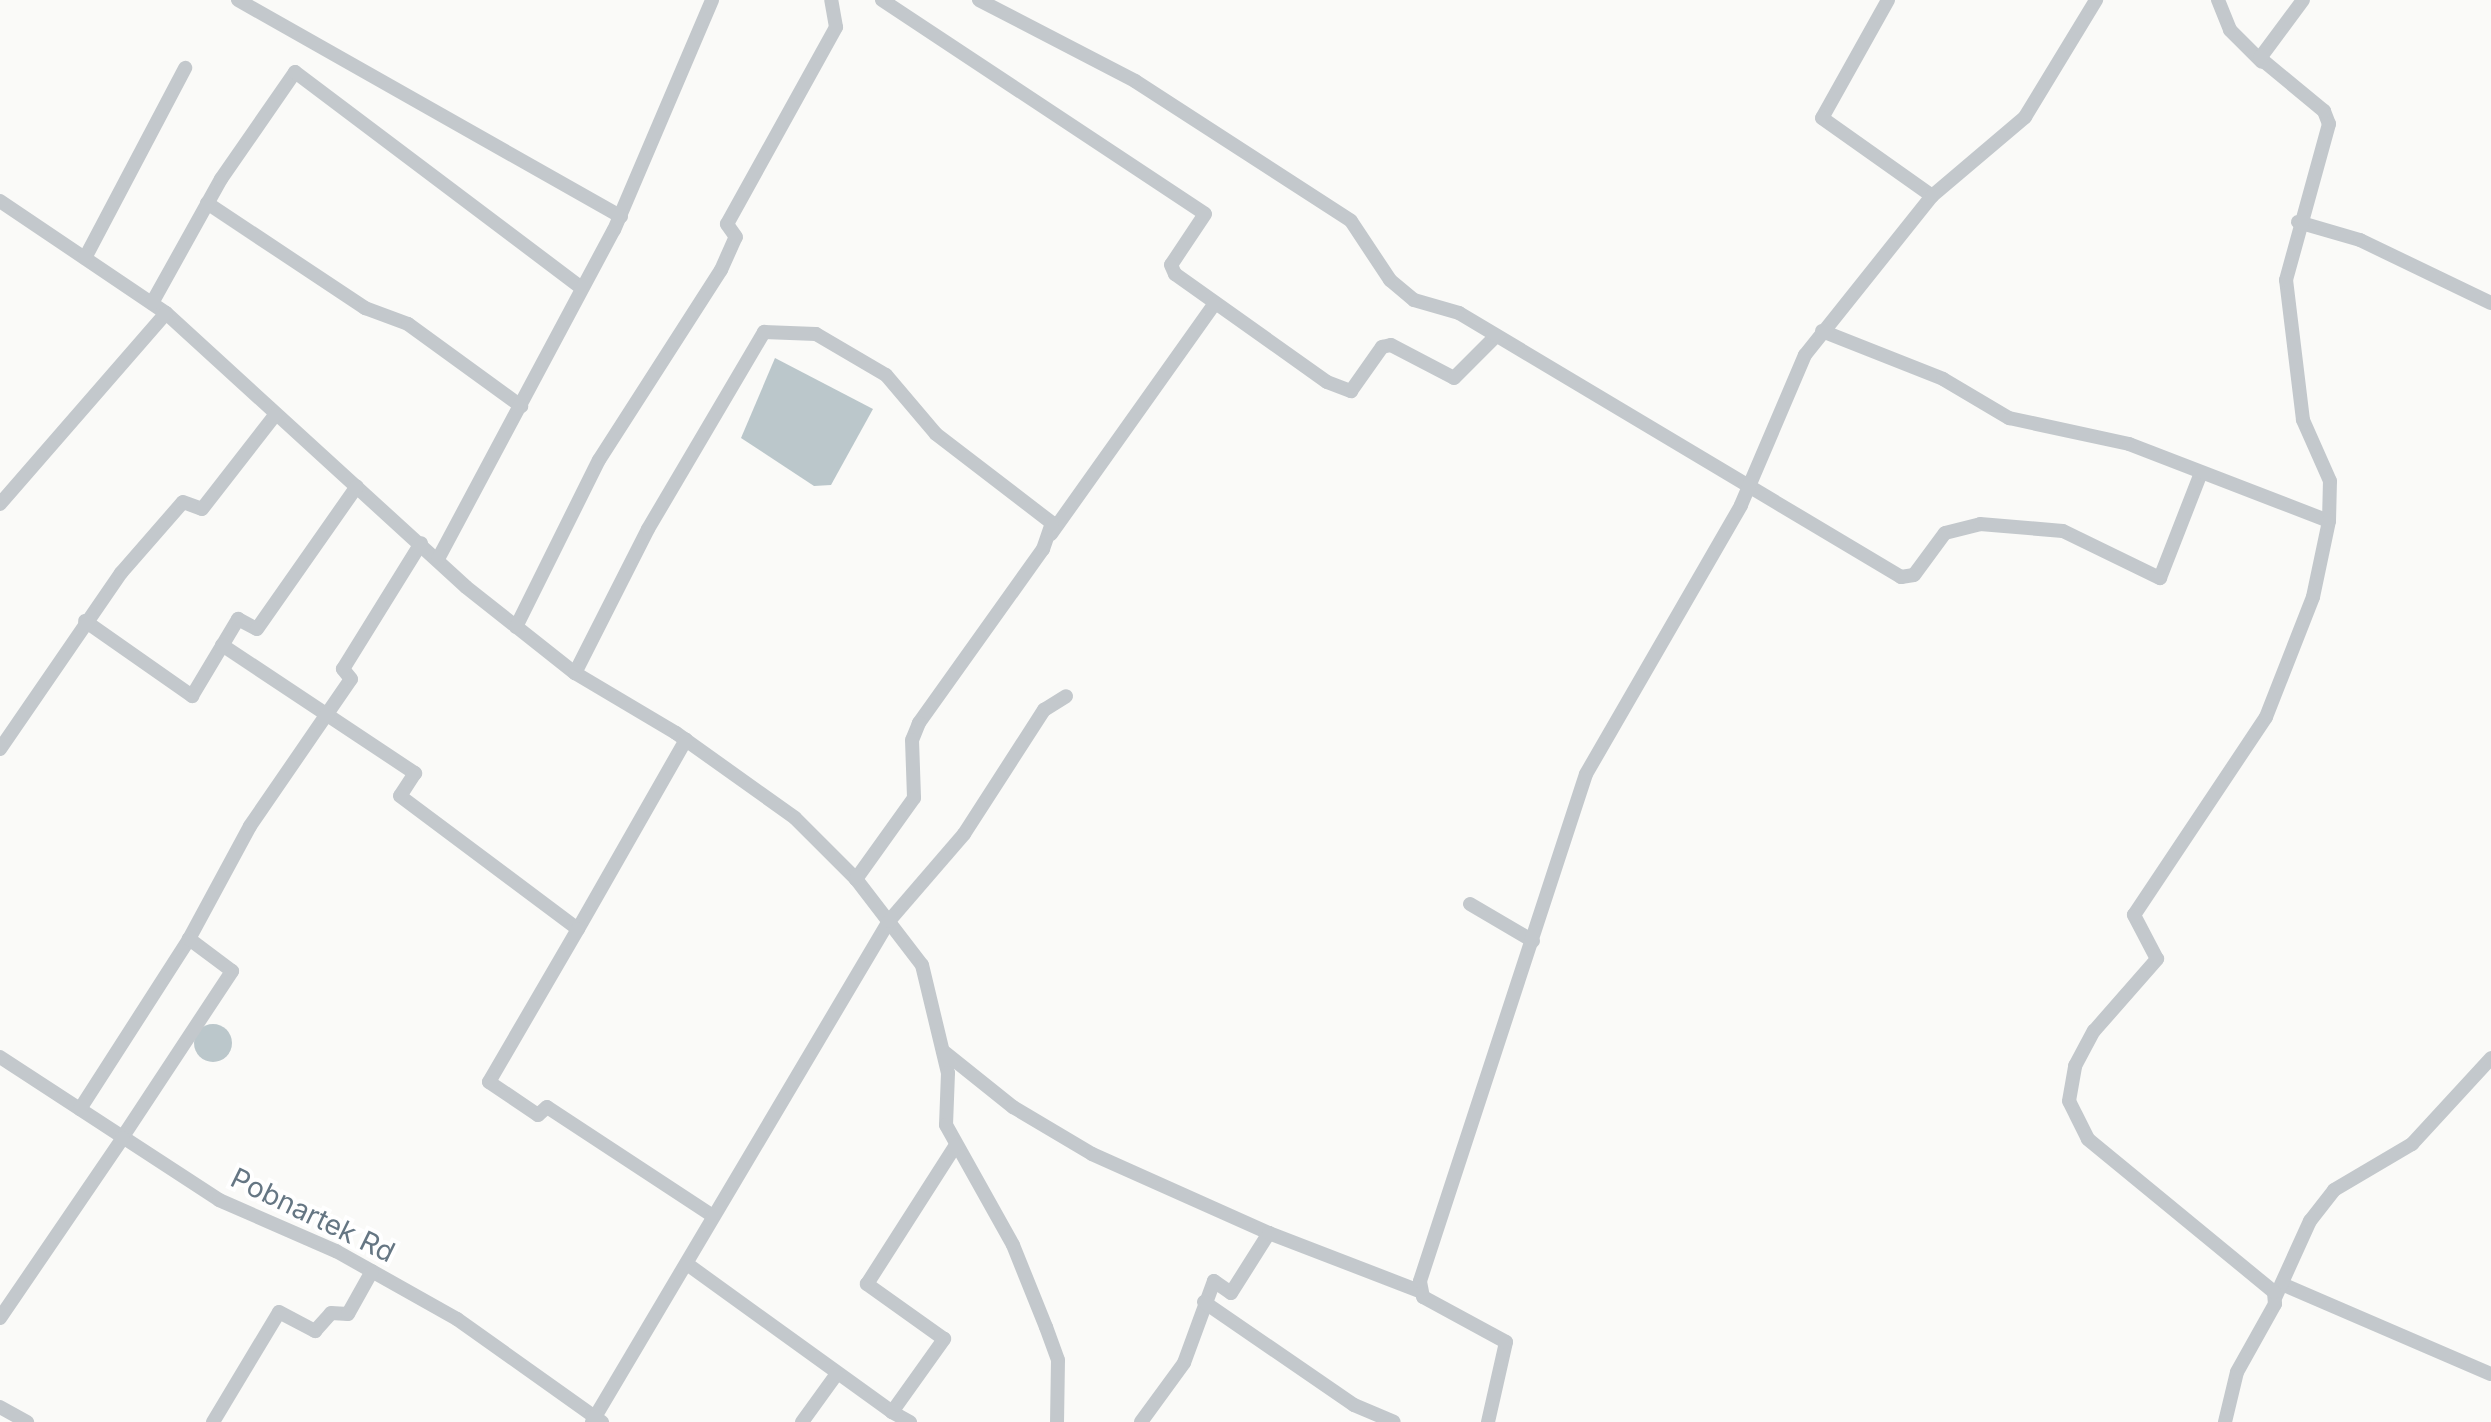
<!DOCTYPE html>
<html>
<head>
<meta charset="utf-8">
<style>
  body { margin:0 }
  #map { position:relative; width:2491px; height:1422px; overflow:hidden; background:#fafaf8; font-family:Inter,sans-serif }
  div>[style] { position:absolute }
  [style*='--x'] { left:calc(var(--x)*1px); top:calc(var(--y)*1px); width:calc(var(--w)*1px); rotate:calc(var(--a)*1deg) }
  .water>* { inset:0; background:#bbc7cb }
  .round { border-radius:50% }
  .minor>* { height:14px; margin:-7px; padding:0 7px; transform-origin:7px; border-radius:7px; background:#c3c8cc }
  span { translate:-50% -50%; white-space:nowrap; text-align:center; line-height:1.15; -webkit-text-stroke:8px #fff; paint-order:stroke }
  .street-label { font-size:28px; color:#657683 }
</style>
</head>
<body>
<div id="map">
  <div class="water">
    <div style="clip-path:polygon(775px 358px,873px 409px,831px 485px,814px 486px,741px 438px)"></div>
    <div class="round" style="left:194px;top:1024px;width:38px;height:38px"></div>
  </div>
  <div class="minor">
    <div style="--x:238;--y:0;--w:440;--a:29.5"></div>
    <div style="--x:882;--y:0;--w:387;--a:33.5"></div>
    <div style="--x:1205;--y:214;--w:61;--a:123.7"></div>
    <div style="--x:1171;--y:265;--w:10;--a:66"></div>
    <div style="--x:1175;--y:274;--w:186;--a:35.4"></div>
    <div style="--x:1327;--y:382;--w:26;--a:21"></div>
    <div style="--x:1351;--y:391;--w:54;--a:-54.8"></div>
    <div style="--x:1382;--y:347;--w:9;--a:-13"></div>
    <div style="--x:1391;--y:345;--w:71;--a:27.6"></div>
    <div style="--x:1454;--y:378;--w:59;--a:-45"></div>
    <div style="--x:979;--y:0;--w:176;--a:27.4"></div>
    <div style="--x:1135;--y:81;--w:257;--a:32.9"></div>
    <div style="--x:1351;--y:221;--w:71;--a:56.5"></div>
    <div style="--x:1390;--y:280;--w:31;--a:40"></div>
    <div style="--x:1414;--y:300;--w:47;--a:16.1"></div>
    <div style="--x:1459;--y:313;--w:515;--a:30.85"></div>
    <div style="--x:1901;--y:577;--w:13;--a:-9"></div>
    <div style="--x:1914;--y:575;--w:52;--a:-53.6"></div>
    <div style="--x:1945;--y:533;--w:36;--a:-14"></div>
    <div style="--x:1980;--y:524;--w:83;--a:4.8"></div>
    <div style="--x:2063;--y:531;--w:108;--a:25.9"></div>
    <div style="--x:2160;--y:578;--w:113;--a:-68.7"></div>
    <div style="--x:1888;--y:0;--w:135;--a:119.2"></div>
    <div style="--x:1822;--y:118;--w:135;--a:35.3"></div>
    <div style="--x:2218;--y:0;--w:32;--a:68"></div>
    <div style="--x:2230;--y:30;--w:45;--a:45"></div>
    <div style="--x:0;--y:201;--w:200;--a:34"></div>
    <div style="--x:166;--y:313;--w:406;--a:42.4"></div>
    <div style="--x:466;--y:587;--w:139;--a:38.3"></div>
    <div style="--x:575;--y:673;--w:117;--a:30.7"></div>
    <div style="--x:676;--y:733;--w:146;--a:35.5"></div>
    <div style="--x:795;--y:818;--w:86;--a:45"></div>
    <div style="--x:856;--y:879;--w:108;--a:52.5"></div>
    <div style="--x:922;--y:965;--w:111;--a:76.5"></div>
    <div style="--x:948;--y:1073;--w:52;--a:92.2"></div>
    <div style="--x:946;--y:1125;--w:137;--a:60.8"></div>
    <div style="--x:1013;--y:1245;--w:88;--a:68.1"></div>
    <div style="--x:1046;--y:1327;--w:35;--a:70"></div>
    <div style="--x:1058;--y:1360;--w:62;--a:90.9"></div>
    <div style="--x:207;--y:203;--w:190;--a:33.6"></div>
    <div style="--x:365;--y:308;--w:46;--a:20.4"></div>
    <div style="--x:408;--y:324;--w:140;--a:36"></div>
    <div style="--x:2298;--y:222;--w:65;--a:16.2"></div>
    <div style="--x:2360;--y:240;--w:145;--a:25.7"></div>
    <div style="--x:85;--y:258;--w:215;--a:-62.2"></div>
    <div style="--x:152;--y:303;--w:142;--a:-60.9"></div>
    <div style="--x:221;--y:179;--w:130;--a:-55.3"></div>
    <div style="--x:295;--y:72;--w:359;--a:37"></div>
    <div style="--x:1822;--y:331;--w:130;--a:21.6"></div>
    <div style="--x:1943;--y:379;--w:77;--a:30.6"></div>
    <div style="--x:2009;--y:418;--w:123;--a:12.2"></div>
    <div style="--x:2129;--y:444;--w:214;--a:21.1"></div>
    <div style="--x:2329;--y:521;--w:40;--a:-88.6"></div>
    <div style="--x:2330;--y:481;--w:67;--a:-113.9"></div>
    <div style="--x:2303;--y:420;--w:141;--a:-96.9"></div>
    <div style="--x:2286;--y:280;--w:162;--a:-74.6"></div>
    <div style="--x:2329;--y:124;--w:14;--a:-111"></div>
    <div style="--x:2324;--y:111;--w:83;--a:-140.4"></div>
    <div style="--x:2260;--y:58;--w:72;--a:-53.4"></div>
    <div style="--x:0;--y:504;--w:253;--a:-49"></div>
    <div style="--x:1051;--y:534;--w:283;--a:-54.6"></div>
    <div style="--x:438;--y:559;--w:373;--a:-61.9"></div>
    <div style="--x:614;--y:230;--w:250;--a:-66.9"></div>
    <div style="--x:85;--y:621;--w:131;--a:35"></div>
    <div style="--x:192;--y:696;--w:90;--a:-59.1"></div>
    <div style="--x:238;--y:619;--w:21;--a:28"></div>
    <div style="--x:257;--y:629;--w:174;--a:-55"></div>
    <div style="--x:516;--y:627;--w:186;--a:-63.6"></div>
    <div style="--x:599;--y:460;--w:226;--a:-57.3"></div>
    <div style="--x:721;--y:270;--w:36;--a:-66"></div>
    <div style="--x:736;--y:237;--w:16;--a:-125"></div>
    <div style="--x:727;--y:224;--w:225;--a:-61"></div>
    <div style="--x:836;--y:27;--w:27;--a:-100"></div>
    <div style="--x:222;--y:645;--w:232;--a:33.6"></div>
    <div style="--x:415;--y:773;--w:27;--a:123"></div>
    <div style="--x:400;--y:796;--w:222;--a:36.8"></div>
    <div style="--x:578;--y:929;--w:218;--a:-60.3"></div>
    <div style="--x:575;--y:673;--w:161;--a:-63.1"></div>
    <div style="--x:648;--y:529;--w:229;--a:-59.5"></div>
    <div style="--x:764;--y:332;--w:52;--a:2.2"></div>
    <div style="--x:816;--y:334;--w:81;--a:30.4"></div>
    <div style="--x:886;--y:375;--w:77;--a:49.7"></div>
    <div style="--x:936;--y:434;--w:146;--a:37.5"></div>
    <div style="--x:1052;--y:523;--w:28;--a:109"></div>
    <div style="--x:1043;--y:549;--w:214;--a:125.5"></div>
    <div style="--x:919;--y:723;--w:18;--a:112"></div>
    <div style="--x:912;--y:740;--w:58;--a:88"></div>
    <div style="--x:914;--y:798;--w:100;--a:125.6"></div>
    <div style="--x:0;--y:749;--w:214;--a:-55.5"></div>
    <div style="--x:121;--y:573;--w:94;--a:-48.9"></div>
    <div style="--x:183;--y:502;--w:20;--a:20"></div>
    <div style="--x:202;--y:509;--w:120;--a:-52.1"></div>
    <div style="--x:1470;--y:904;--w:73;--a:30.4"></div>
    <div style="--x:578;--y:929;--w:177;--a:120.2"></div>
    <div style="--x:489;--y:1082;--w:59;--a:34"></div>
    <div style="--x:538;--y:1115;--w:12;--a:-42"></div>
    <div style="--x:547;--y:1107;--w:199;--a:33.3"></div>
    <div style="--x:943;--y:1051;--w:90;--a:38.7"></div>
    <div style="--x:1013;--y:1107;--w:92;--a:30.7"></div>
    <div style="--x:1092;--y:1154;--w:194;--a:24.1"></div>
    <div style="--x:1269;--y:1233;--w:71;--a:122.3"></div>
    <div style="--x:1231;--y:1293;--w:21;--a:-145"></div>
    <div style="--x:1214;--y:1281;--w:87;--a:110.1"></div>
    <div style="--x:1184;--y:1363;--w:73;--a:126.1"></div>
    <div style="--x:0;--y:1057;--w:262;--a:33.1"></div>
    <div style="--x:219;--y:1200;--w:128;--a:23.6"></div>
    <div style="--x:336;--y:1251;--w:139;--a:29.3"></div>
    <div style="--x:457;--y:1319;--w:178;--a:35.4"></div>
    <div style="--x:80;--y:1109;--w:202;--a:-57.3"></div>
    <div style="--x:189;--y:939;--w:128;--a:-61.6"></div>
    <div style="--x:250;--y:826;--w:178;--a:-55.5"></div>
    <div style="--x:351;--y:679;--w:13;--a:-129"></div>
    <div style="--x:343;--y:669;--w:148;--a:-58.2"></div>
    <div style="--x:122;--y:1138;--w:200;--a:-56.6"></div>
    <div style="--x:232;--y:971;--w:54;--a:-143.3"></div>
    <div style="--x:1269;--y:1233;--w:161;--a:21.1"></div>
    <div style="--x:687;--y:1264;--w:253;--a:35.8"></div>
    <div style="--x:2284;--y:1285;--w:225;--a:23.3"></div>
    <div style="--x:2275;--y:1298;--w:85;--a:-65.6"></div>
    <div style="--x:2310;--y:1221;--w:39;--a:-52"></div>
    <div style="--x:2334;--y:1190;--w:91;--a:-30.5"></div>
    <div style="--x:2412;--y:1144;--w:117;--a:-47.4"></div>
    <div style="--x:1204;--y:1302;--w:182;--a:34.5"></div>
    <div style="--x:1354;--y:1405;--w:43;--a:23"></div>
    <div style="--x:0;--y:1318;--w:218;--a:-55.7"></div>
    <div style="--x:0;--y:1407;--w:31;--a:29"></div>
    <div style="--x:213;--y:1422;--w:128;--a:-59"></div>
    <div style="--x:279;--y:1312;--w:41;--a:27.8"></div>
    <div style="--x:315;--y:1331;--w:24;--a:-48"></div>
    <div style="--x:331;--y:1313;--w:17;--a:3"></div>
    <div style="--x:348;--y:1314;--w:49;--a:-60.8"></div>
    <div style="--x:592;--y:1422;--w:582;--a:-59.34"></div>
    <div style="--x:889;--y:921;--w:115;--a:-49.2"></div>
    <div style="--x:964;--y:834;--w:148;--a:-57.2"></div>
    <div style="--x:1044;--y:710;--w:26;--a:-32"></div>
    <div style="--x:802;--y:1422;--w:58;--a:-54.1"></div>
    <div style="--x:910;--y:1422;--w:21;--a:-151"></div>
    <div style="--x:892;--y:1412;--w:90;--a:-54.5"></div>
    <div style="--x:944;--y:1339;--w:95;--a:-144.5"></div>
    <div style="--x:867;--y:1284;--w:165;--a:-57.4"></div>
    <div style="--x:1488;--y:1422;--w:82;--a:-77.3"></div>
    <div style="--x:1506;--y:1342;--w:94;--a:-151.5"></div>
    <div style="--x:1423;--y:1297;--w:16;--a:-101"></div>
    <div style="--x:1420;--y:1281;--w:533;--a:-71.87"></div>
    <div style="--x:1586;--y:774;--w:310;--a:-60"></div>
    <div style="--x:1741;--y:505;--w:163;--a:-66.9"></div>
    <div style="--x:1805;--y:355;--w:203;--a:-51.4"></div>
    <div style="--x:1932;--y:196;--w:122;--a:-40.3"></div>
    <div style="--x:2025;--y:117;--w:137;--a:-58.7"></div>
    <div style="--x:2225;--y:1422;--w:51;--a:-76.5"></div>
    <div style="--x:2237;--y:1372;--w:78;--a:-60.8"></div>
    <div style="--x:2275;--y:1304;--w:12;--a:-95"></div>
    <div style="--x:2274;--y:1292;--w:241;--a:-140.6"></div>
    <div style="--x:2088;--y:1139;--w:42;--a:-116.6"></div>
    <div style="--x:2069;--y:1101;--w:36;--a:-80"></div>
    <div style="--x:2075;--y:1066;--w:40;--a:-62"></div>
    <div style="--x:2094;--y:1031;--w:96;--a:-48.8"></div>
    <div style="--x:2157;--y:959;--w:50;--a:-117.6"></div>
    <div style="--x:2134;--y:915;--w:238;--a:-56.3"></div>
    <div style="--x:2266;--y:717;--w:129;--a:-68.6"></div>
    <div style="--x:2313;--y:597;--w:78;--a:-78.1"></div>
  </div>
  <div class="street-label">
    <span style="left:313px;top:1215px;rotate:26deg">Pobnartek Rd</span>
  </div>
</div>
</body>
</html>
